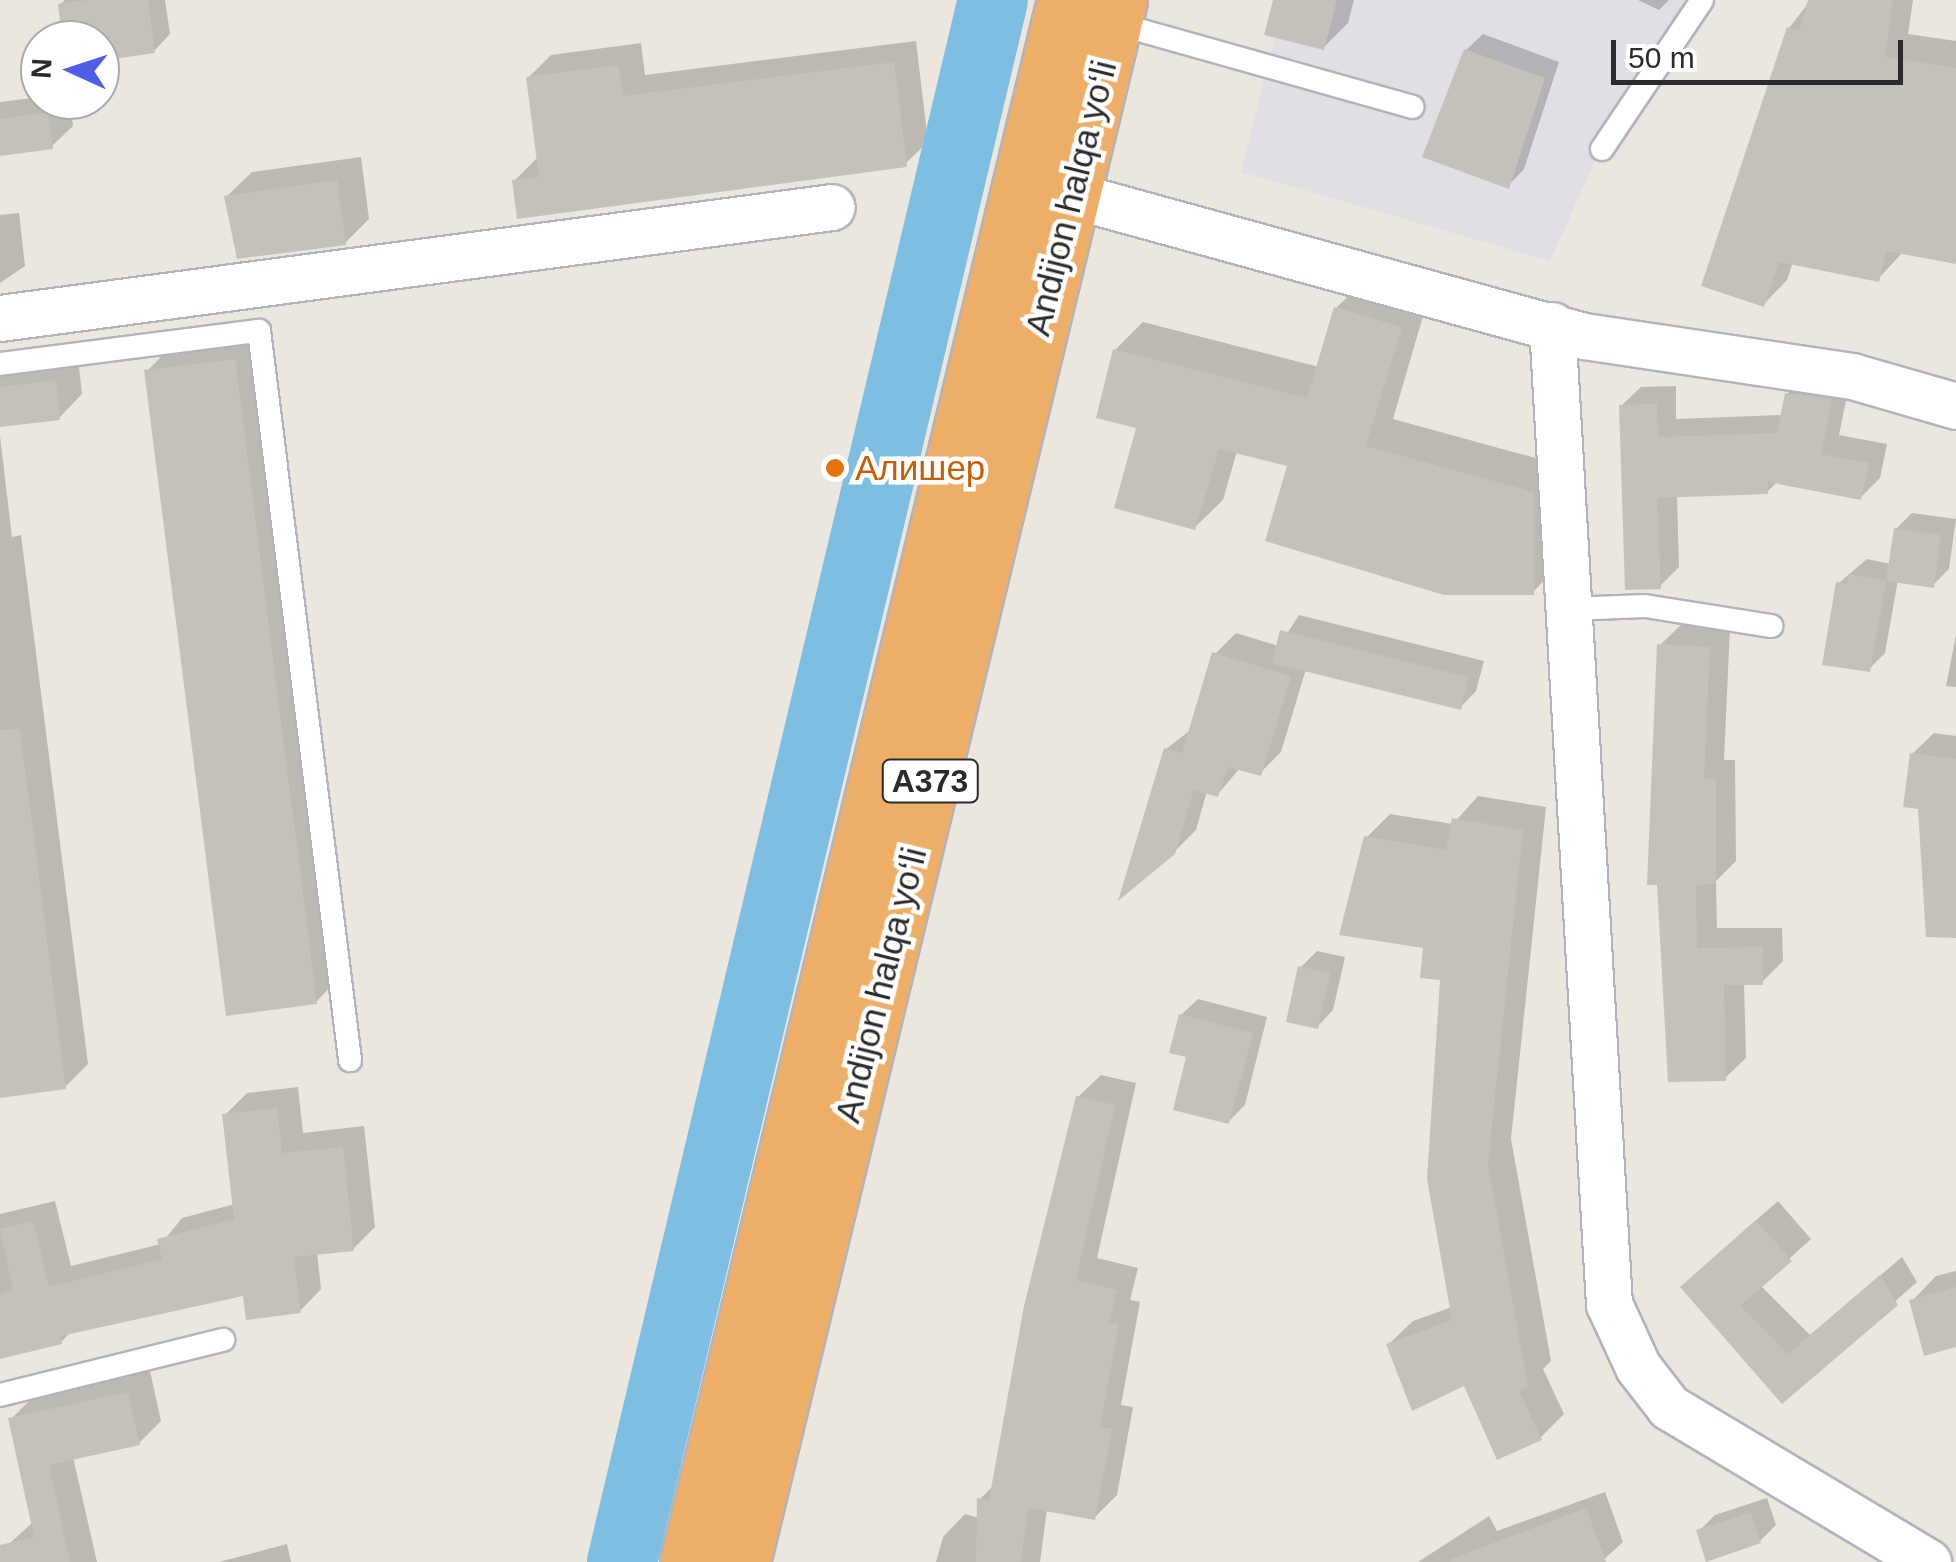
<!DOCTYPE html>
<html>
<head>
<meta charset="utf-8">
<style>
  body { margin:0 }
  #map { position:relative; width:1956px; height:1562px; overflow:hidden; background:#ebe7df; font-family:Arial,sans-serif }
  div>[style] { position:absolute }
  [style*='--x'] { left:calc(var(--x)*1px); top:calc(var(--y)*1px); width:calc(var(--w)*1px); rotate:calc(var(--a)*1deg) }
  .industrial>* { inset:0; background:#e1dee5 }
  .shadow>* { inset:0; background:#0003 }
  .river>* { height:70px; margin:-35px; padding:0 35px; transform-origin:35px; border-radius:35px; background:#7dbee2 }
  .building>* { inset:0; background:#c4c1ba }
  .roads { filter:drop-shadow(2px 0 #b2b3bd) drop-shadow(-2px 0 #b2b3bd) drop-shadow(0 2px #b2b3bd) drop-shadow(0 -2px #b2b3bd) }
  .lane>* { height:22px; margin:-11px; padding:0 11px; transform-origin:11px; border-radius:11px; background:#fff }
  .street>* { height:45px; margin:-22.5px; padding:0 22.5px; transform-origin:22.5px; border-radius:22.5px; background:#fff }
  .highway>* { height:55px; margin:-27.5px; padding:0 27.5px; transform-origin:27.5px; border-radius:27.5px; background:#edae68 }
  .dots>* { width:28px; height:28px; translate:-50% -50%; box-sizing:border-box; border:5px solid #fff; border-radius:50% }
  span { translate:-50% -50%; white-space:nowrap; text-align:center; line-height:1.15; -webkit-text-stroke:9px #fff; paint-order:stroke }
  .shield-label span { padding:2px 8px; background:#fff; border:2px solid; border-radius:8px; -webkit-text-stroke-width:0 }
  .shield-label { font-size:32px; color:#2b2b2b; font-weight:700 }
  .street-label { font-size:35px; color:#2b2b2b }
  .food-label { font-size:35px; color:#c56008 }
  .left { translate:0 -50%; text-align:left }
  .north { position:absolute; left:20px; top:20px; width:100px; height:100px; box-sizing:border-box; background:#fff; border:2px solid #aaa; border-radius:50%; rotate:273deg; font-size:28px; font-weight:700; line-height:40px; text-align:center; color:#2b2b2b }
  .north::after { content:''; display:block; margin:auto; width:35px; height:45px; background:#505ee7; clip-path:polygon(50% 0,100% 100%,50% 72%,0 100%) }
  .scale { position:absolute; left:1611px; top:40px; width:292px; height:45px; box-sizing:border-box; border:5px solid #2b2b2b; border-top:0; padding-left:12px; font-size:30px; line-height:35px; white-space:nowrap; color:#2b2b2b; -webkit-text-stroke:8px #fff; paint-order:stroke }
</style>
</head>
<body>
<div id="map">
  <div class="industrial">
    <div style="clip-path:polygon(1284px 0,1688px 0,1621px 103px,1550px 261px,1241px 172px)"></div>
  </div>
  <div class="shadow">
    <div style="clip-path:polygon(65px 0,165px 0,170px 34px,154px 51px,100px 58px,100px 40px,65px 40px,60px 5px)"></div>
    <div style="clip-path:polygon(1275px 0,1354px 0,1348px 23px,1324px 47px)"></div>
    <div style="clip-path:polygon(1638px 0,1669px 0,1659px 10px)"></div>
    <div style="clip-path:polygon(1811px 0,1913px 0,1908px 34px,1956px 41px,1956px 262px,1903px 252px,1878px 279px,1793px 262px,1787px 280px,1763px 305px,1789px 28px)"></div>
    <div style="clip-path:polygon(1483px 34px,1559px 62px,1524px 169px,1508px 186px,1466px 50px)"></div>
    <div style="clip-path:polygon(916px 41px,928px 142px,905px 164px,514px 181px,537px 158px,528px 78px,551px 55px,641px 43px,645px 75px)"></div>
    <div style="clip-path:polygon(40px 97px,69px 100px,73px 126px,52px 146px,0 153px,0 102px)"></div>
    <div style="clip-path:polygon(361px 157px,369px 219px,345px 243px,227px 196px,252px 172px)"></div>
    <div style="clip-path:polygon(19px 213px,25px 266px,0 283px,0 215px)"></div>
    <div style="clip-path:polygon(1364px 281px,1428px 299px,1393px 419px,1561px 465px,1560px 564px,1533px 592px,1290px 464px,1237px 451px,1223px 500px,1195px 527px,1139px 426px,1115px 350px,1143px 322px,1319px 367px,1336px 308px)"></div>
    <div style="clip-path:polygon(256px 339px,337px 980px,316px 1002px,147px 371px,168px 350px)"></div>
    <div style="clip-path:polygon(78px 358px,82px 394px,59px 418px,0 425px,0 368px)"></div>
    <div style="clip-path:polygon(1807px 374px,1850px 381px,1839px 435px,1887px 444px,1880px 478px,1861px 497px,1778px 481px,1767px 492px,1677px 495px,1679px 567px,1660px 586px,1621px 406px,1641px 387px,1676px 386px,1676px 419px,1783px 415px,1787px 394px)"></div>
    <div style="clip-path:polygon(0 436px,12px 537px,21px 535px,88px 1064px,65px 1087px,0 1096px)"></div>
    <div style="clip-path:polygon(1912px 513px,1956px 519px,1949px 569px,1933px 585px,1898px 580px,1885px 653px,1869px 669px,1839px 583px,1867px 559px,1891px 564px,1896px 529px)"></div>
    <div style="clip-path:polygon(1299px 615px,1484px 661px,1476px 691px,1460px 708px,1306px 669px,1281px 752px,1260px 773px,1240px 768px,1218px 794px,1207px 791px,1196px 830px,1174px 852px,1166px 749px,1192px 729px,1215px 654px,1236px 633px,1279px 646px)"></div>
    <div style="clip-path:polygon(1681px 625px,1730px 627px,1724px 760px,1735px 760px,1736px 861px,1716px 881px,1717px 928px,1782px 928px,1783px 961px,1762px 982px,1744px 982px,1746px 1058px,1725px 1078px,1671px 1079px,1660px 645px)"></div>
    <div style="clip-path:polygon(1956px 635px,1956px 687px,1946px 686px)"></div>
    <div style="clip-path:polygon(1934px 733px,1956px 736px,1956px 936px,1912px 754px)"></div>
    <div style="clip-path:polygon(1478px 796px,1546px 807px,1511px 1139px,1551px 1361px,1543px 1369px,1564px 1414px,1540px 1438px,1466px 1383px,1389px 1344px,1413px 1321px,1452px 1307px,1442px 978px,1366px 838px,1390px 814px,1453px 824px)"></div>
    <div style="clip-path:polygon(1317px 951px,1345px 957px,1333px 1010px,1317px 1027px,1301px 967px)"></div>
    <div style="clip-path:polygon(1198px 999px,1267px 1017px,1245px 1105px,1228px 1122px,1181px 1015px)"></div>
    <div style="clip-path:polygon(1101px 1075px,1136px 1083px,1097px 1258px,1138px 1268px,1130px 1300px,1140px 1302px,1121px 1405px,1133px 1407px,1117px 1495px,1094px 1518px,1047px 1509px,1040px 1562px,936px 1562px,943px 1537px,965px 1514px,979px 1518px,980px 1499px,994px 1485px,1078px 1097px)"></div>
    <div style="clip-path:polygon(298px 1087px,303px 1133px,364px 1126px,375px 1227px,353px 1249px,317px 1252px,321px 1289px,300px 1311px,245px 1293px,72px 1331px,61px 1342px,0 1356px,0 1214px,55px 1201px,71px 1266px,161px 1244px,182px 1218px,235px 1204px,225px 1115px,247px 1093px)"></div>
    <div style="clip-path:polygon(1778px 1201px,1811px 1239px,1760px 1285px,1810px 1335px,1902px 1257px,1917px 1282px,1782px 1401px,1704px 1266px)"></div>
    <div style="clip-path:polygon(1956px 1271px,1956px 1345px,1912px 1301px,1936px 1276px)"></div>
    <div style="clip-path:polygon(150px 1371px,161px 1421px,139px 1443px,73px 1457px,97px 1562px,13px 1562px,8px 1545px,33px 1522px,11px 1419px,33px 1397px)"></div>
    <div style="clip-path:polygon(1605px 1492px,1623px 1542px,1601px 1562px,1418px 1562px,1489px 1516px,1497px 1531px)"></div>
    <div style="clip-path:polygon(1767px 1498px,1776px 1525px,1760px 1541px,1699px 1531px,1715px 1515px)"></div>
    <div style="clip-path:polygon(287px 1544px,291px 1562px,219px 1562px)"></div>
  </div>
  <div class="river">
    <div style="--x:622;--y:1562;--w:1605;--a:-76.64"></div>
  </div>
  <div class="building">
    <div style="clip-path:polygon(88px 0,148px 0,155px 53px,100px 61px,100px 40px,62px 40px,58px 4px)"></div>
    <div style="clip-path:polygon(1273px 0,1337px 0,1324px 50px,1264px 35px)"></div>
    <div style="clip-path:polygon(1808px 0,1893px 0,1885px 57px,1956px 68px,1956px 264px,1886px 251px,1879px 282px,1779px 262px,1764px 307px,1701px 286px,1787px 27px,1799px 31px)"></div>
    <div style="clip-path:polygon(1464px 49px,1545px 78px,1509px 189px,1422px 157px)"></div>
    <div style="clip-path:polygon(894px 62px,907px 167px,517px 219px,512px 180px,539px 177px,526px 77px,619px 65px,623px 96px)"></div>
    <div style="clip-path:polygon(48px 112px,53px 149px,0 156px,0 119px)"></div>
    <div style="clip-path:polygon(337px 180px,346px 245px,237px 259px,224px 196px)"></div>
    <div style="clip-path:polygon(1334px 307px,1402px 327px,1366px 446px,1534px 492px,1534px 595px,1444px 595px,1265px 541px,1287px 466px,1219px 449px,1195px 530px,1114px 508px,1136px 428px,1096px 418px,1113px 349px,1307px 398px)"></div>
    <div style="clip-path:polygon(235px 359px,317px 1004px,226px 1016px,144px 370px)"></div>
    <div style="clip-path:polygon(56px 380px,60px 420px,0 427px,0 387px)"></div>
    <div style="clip-path:polygon(1785px 393px,1832px 399px,1821px 454px,1869px 463px,1861px 500px,1768px 482px,1768px 494px,1657px 498px,1661px 589px,1625px 590px,1619px 405px,1657px 404px,1658px 437px,1777px 433px)"></div>
    <div style="clip-path:polygon(1894px 528px,1941px 535px,1934px 588px,1886px 581px)"></div>
    <div style="clip-path:polygon(1848px 574px,1886px 581px,1870px 672px,1822px 665px,1836px 582px,1847px 584px)"></div>
    <div style="clip-path:polygon(1280px 630px,1469px 677px,1461px 710px,1272px 663px)"></div>
    <div style="clip-path:polygon(1657px 644px,1710px 647px,1704px 779px,1716px 779px,1716px 884px,1696px 885px,1697px 948px,1763px 947px,1763px 985px,1724px 985px,1726px 1081px,1668px 1082px,1657px 885px,1647px 885px)"></div>
    <div style="clip-path:polygon(1212px 652px,1291px 676px,1261px 776px,1228px 767px,1218px 797px,1194px 790px,1175px 854px,1118px 901px,1164px 748px,1182px 753px)"></div>
    <div style="clip-path:polygon(20px 729px,66px 1089px,0 1098px,0 730px)"></div>
    <div style="clip-path:polygon(1910px 753px,1956px 759px,1956px 938px,1926px 937px,1918px 809px,1903px 807px)"></div>
    <div style="clip-path:polygon(1452px 818px,1523px 830px,1488px 1164px,1528px 1387px,1519px 1391px,1542px 1440px,1497px 1460px,1464px 1386px,1412px 1411px,1386px 1344px,1452px 1320px,1427px 1179px,1440px 980px,1420px 978px,1423px 948px,1339px 935px,1364px 836px,1446px 850px)"></div>
    <div style="clip-path:polygon(1298px 966px,1330px 973px,1318px 1029px,1286px 1022px)"></div>
    <div style="clip-path:polygon(1179px 1014px,1253px 1033px,1229px 1124px,1173px 1110px,1186px 1057px,1169px 1053px)"></div>
    <div style="clip-path:polygon(1076px 1096px,1115px 1105px,1076px 1280px,1117px 1290px,1109px 1322px,1119px 1324px,1100px 1427px,1112px 1429px,1095px 1520px,1028px 1508px,1021px 1562px,976px 1562px,977px 1498px,989px 1500px,1024px 1306px)"></div>
    <div style="clip-path:polygon(277px 1108px,282px 1153px,343px 1147px,354px 1251px,294px 1257px,301px 1313px,246px 1320px,243px 1296px,61px 1336px,62px 1344px,0 1359px,0 1294px,13px 1290px,0 1229px,33px 1221px,49px 1287px,162px 1259px,157px 1239px,234px 1219px,222px 1114px)"></div>
    <div style="clip-path:polygon(1756px 1220px,1792px 1261px,1740px 1306px,1788px 1354px,1880px 1275px,1898px 1305px,1782px 1404px,1680px 1287px)"></div>
    <div style="clip-path:polygon(1956px 1287px,1956px 1347px,1924px 1356px,1909px 1300px)"></div>
    <div style="clip-path:polygon(128px 1392px,140px 1445px,49px 1465px,70px 1562px,0 1562px,0 1545px,34px 1537px,8px 1418px)"></div>
    <div style="clip-path:polygon(1586px 1508px,1606px 1562px,1451px 1562px,1451px 1559px)"></div>
    <div style="clip-path:polygon(1751px 1512px,1761px 1543px,1706px 1562px,1696px 1530px)"></div>
  </div>
  <div class="roads">
    <div class="lane">
      <div style="--x:1114;--y:23;--w:310;--a:15.7"></div>
      <div style="--x:1602;--y:149;--w:179;--a:-56.1"></div>
      <div style="--x:0;--y:364;--w:261;--a:-7.3"></div>
      <div style="--x:259;--y:331;--w:735;--a:82.88"></div>
      <div style="--x:1569;--y:609;--w:76;--a:-2.3"></div>
      <div style="--x:1645;--y:606;--w:128;--a:9"></div>
      <div style="--x:0;--y:1395;--w:230;--a:-13.9"></div>
    </div>
    <div class="street">
      <div style="--x:1072;--y:195;--w:531;--a:15.4"></div>
      <div style="--x:1584;--y:336;--w:271;--a:8.5"></div>
      <div style="--x:1852;--y:376;--w:108;--a:16.1"></div>
      <div style="--x:0;--y:318;--w:839;--a:-7.6"></div>
      <div style="--x:1552;--y:325;--w:981;--a:86.67"></div>
      <div style="--x:1609;--y:1304;--w:69;--a:65.3"></div>
      <div style="--x:1638;--y:1367;--w:51;--a:52.2"></div>
      <div style="--x:1669;--y:1407;--w:302;--a:30.9"></div>
    </div>
    <div class="highway">
      <div style="--x:688;--y:1562;--w:1607;--a:-76.43"></div>
      <div style="--x:742;--y:1562;--w:1607;--a:-76.43"></div>
    </div>
  </div>
  <div class="dots">
    <div style="left:835px;top:468px;background:#e8710a"></div>
  </div>
  <div class="shield-label">
    <span style="left:930px;top:781px">A373</span>
  </div>
  <div class="street-label">
    <span style="left:1071px;top:198px;rotate:-76deg">Andijon halqa yo‘li</span>
    <span style="left:881px;top:985px;rotate:-76deg">Andijon halqa yo‘li</span>
  </div>
  <div class="food-label">
    <span class="left" style="left:855px;top:468px">Алишер</span>
  </div>
  <div class="north">N</div>
  <div class="scale">50 m</div>
</div>
</body>
</html>
